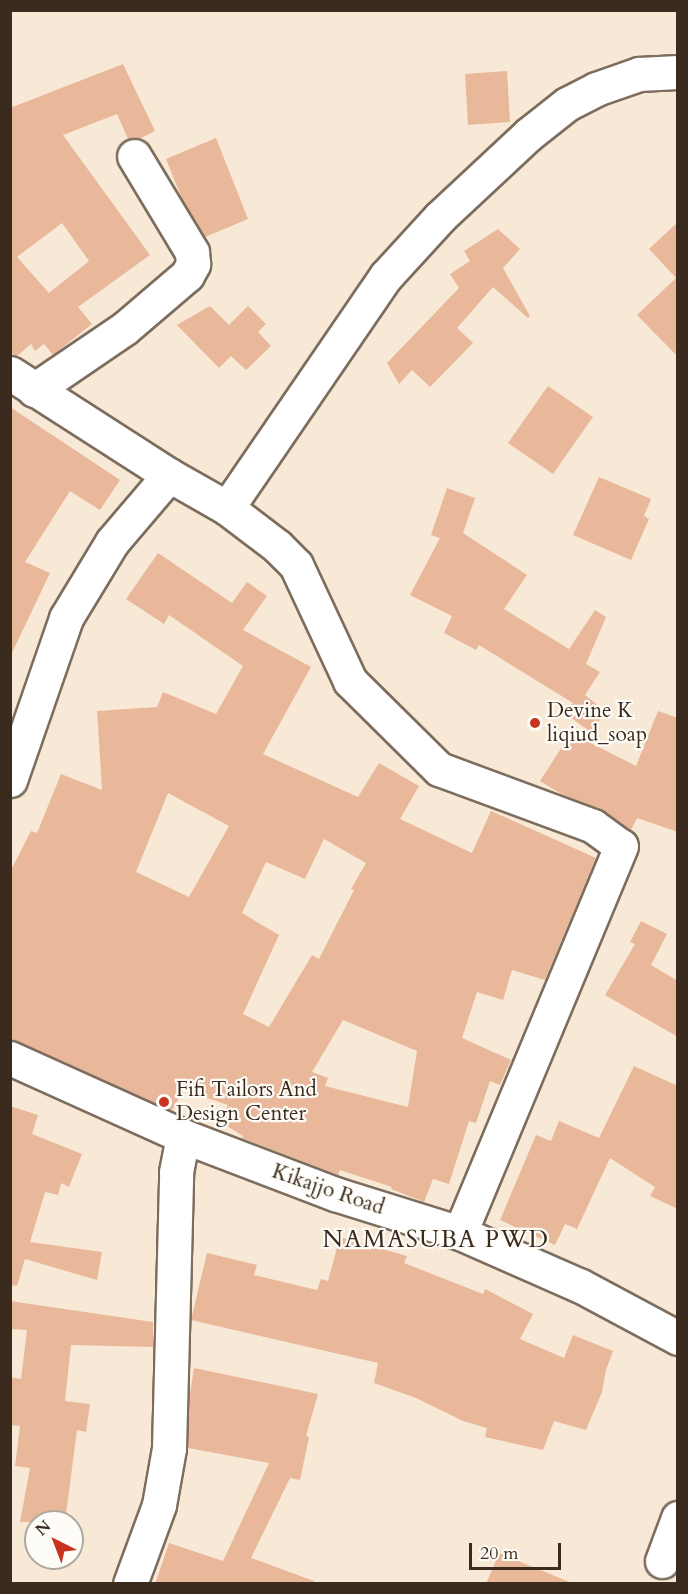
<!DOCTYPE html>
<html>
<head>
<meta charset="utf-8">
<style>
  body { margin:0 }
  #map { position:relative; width:688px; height:1594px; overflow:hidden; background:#f7e9d5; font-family:Cardo,serif }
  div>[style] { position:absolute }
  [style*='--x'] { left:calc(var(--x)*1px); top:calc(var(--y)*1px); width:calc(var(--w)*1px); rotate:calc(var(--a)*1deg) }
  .building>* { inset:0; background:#e9b89a }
  .roads { filter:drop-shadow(2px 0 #7d6d5e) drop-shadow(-2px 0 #7d6d5e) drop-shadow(0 2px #7d6d5e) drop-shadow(0 -2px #7d6d5e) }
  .minor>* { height:33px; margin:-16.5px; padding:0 16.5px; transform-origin:16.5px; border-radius:16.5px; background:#fff }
  .dots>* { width:16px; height:16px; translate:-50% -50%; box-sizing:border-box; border:3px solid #fdfcf7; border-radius:50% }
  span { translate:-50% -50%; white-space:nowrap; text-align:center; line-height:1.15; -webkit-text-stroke:4.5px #fdfcf7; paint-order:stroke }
  .poi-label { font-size:21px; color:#3b2a1e }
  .left { translate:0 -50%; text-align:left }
  .street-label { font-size:21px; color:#3b2a1e }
  .quarter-label { font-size:24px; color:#3b2a1e; letter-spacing:1.5px }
  .frame { position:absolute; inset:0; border:12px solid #3b2a1e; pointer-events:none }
  .north { position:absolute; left:24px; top:1510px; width:60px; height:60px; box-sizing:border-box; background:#fdfcf7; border:2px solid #afa8a0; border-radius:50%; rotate:318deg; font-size:16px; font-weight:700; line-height:24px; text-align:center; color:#3b2a1e }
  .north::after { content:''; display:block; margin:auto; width:21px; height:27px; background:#c8321e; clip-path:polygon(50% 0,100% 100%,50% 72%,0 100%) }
  .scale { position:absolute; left:469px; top:1543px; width:92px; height:27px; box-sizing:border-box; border:3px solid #3b2a1e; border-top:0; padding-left:8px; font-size:18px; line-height:21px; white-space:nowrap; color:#3b2a1e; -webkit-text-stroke:4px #fdfcf7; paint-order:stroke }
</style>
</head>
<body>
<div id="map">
  <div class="building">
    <div style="clip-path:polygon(evenodd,123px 64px,155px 131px,139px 139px,128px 139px,117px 114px,63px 135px,150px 255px,78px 307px,92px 324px,53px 355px,44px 344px,35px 351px,31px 344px,17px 356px,10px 354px,10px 108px,123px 64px,62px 223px,89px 261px,49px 293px,17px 257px,62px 223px)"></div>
    <div style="clip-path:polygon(507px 71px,510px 122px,468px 125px,465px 74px)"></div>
    <div style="clip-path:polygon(216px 138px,248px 219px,205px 237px,182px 199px,166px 159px)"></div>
    <div style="clip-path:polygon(678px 222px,678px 357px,637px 315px,676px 278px,649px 249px)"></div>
    <div style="clip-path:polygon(498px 229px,520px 249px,503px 268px,530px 316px,528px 318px,493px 287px,457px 328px,473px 343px,430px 387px,412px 370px,399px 384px,387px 363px,459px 288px,450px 274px,470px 261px,464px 251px)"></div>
    <div style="clip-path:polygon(210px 306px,229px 325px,248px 306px,266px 324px,258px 332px,271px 346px,246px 370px,231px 356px,219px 368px,177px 325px)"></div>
    <div style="clip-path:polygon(548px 386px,593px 417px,553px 474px,508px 443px)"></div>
    <div style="clip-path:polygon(10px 407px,120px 480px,100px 510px,70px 491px,25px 562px,50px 573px,10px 657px)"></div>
    <div style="clip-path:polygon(599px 477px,651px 499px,644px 516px,649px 519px,631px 560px,573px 535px)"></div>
    <div style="clip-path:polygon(447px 488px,475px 498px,463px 533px,527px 575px,504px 609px,569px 649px,595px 610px,606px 617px,586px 664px,600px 672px,585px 695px,606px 712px,590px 732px,565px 713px,573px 703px,479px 645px,476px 650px,444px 633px,452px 616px,410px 595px,440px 538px,431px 535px)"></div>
    <div style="clip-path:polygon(evenodd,158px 553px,232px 603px,247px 582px,267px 596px,243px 630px,311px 667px,263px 754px,358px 797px,379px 763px,419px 786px,400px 819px,472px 853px,491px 811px,596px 858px,545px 980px,512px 970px,503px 1000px,477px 992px,462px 1038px,511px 1060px,500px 1085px,490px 1081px,476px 1123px,469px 1121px,449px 1184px,433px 1179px,424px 1202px,391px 1189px,392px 1187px,340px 1170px,338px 1175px,242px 1138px,243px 1136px,219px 1121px,228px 1105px,183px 1090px,172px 1111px,10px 1040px,10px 872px,31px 831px,37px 833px,61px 774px,102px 790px,97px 711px,157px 707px,163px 692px,216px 714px,243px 666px,169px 615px,164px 624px,126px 599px,158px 553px,168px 793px,229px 826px,189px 897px,136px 872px,168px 793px,158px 553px,324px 839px,366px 863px,351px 889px,354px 890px,319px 959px,312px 955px,269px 1027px,243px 1014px,279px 935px,242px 913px,266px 862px,305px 879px,324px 839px,158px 553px,343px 1020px,417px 1051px,408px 1107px,325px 1086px,328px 1078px,312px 1072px,343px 1020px)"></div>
    <div style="clip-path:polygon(658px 711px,678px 718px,678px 832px,637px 818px,631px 830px,604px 811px,563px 795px,540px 781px,571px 733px,636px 766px)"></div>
    <div style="clip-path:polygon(641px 921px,667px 934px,651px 965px,678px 981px,678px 1037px,605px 995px,635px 944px,630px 942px)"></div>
    <div style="clip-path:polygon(634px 1066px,678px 1086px,678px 1209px,650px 1196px,655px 1187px,610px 1158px,577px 1229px,565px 1224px,555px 1245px,500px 1220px,536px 1135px,551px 1141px,559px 1121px,599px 1138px)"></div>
    <div style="clip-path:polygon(10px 1106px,38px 1115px,32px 1134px,82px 1154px,69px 1187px,61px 1183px,58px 1195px,45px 1192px,30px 1242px,102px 1252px,97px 1280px,25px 1259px,17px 1286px,10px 1285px)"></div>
    <div style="clip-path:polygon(340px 1237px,407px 1256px,404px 1263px,483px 1294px,485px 1289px,533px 1314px,520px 1339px,564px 1358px,573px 1335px,613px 1351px,606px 1370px,602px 1392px,586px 1430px,554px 1421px,543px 1450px,485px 1437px,487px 1428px,463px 1421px,416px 1398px,374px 1383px,378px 1363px,191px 1320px,207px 1253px,257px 1265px,254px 1275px,317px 1290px,321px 1279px,328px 1281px)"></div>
    <div style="clip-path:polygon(10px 1301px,153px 1322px,153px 1347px,71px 1345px,65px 1401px,90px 1404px,86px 1432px,77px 1430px,65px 1522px,20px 1522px,30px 1468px,15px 1466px,20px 1426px,10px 1425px,10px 1377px,21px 1379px,27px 1330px,10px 1329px)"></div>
    <div style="clip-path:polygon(194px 1368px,318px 1394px,306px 1436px,309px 1437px,300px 1480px,290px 1478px,251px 1558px,314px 1581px,314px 1584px,155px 1584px,169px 1543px,223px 1561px,269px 1463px,188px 1448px,189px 1400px)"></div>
    <div style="clip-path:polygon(499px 1553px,572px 1583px,571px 1584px,486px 1584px)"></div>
  </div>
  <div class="roads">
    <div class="minor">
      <div style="--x:10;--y:373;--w:189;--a:32.7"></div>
      <div style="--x:169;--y:475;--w:67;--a:29.6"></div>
      <div style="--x:227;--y:508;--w:63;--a:37.2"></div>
      <div style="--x:277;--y:546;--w:27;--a:45"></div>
      <div style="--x:296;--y:565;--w:128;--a:65"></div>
      <div style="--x:350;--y:681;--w:125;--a:44.7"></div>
      <div style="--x:439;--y:769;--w:164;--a:20.3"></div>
      <div style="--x:593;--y:826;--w:34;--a:36"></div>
      <div style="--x:621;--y:846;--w:419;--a:112.6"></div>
      <div style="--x:34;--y:390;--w:110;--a:-34.3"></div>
      <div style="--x:125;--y:328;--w:82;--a:-40.5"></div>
      <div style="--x:187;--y:275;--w:13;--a:-61"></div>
      <div style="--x:193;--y:264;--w:12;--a:-95"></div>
      <div style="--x:192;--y:252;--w:112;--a:-121.1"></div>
      <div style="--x:227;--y:508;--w:281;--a:-55.6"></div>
      <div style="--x:386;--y:276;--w:80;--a:-47.5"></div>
      <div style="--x:440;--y:217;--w:122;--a:-43"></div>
      <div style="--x:529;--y:134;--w:48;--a:-38.3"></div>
      <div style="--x:567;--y:104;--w:33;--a:-27"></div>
      <div style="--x:596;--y:89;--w:46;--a:-19.2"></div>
      <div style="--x:639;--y:74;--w:39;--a:-3"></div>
      <div style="--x:10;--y:780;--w:171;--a:-70.9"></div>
      <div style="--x:66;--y:618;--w:89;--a:-58.8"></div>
      <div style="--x:112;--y:542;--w:88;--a:-49.6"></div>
      <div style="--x:10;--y:1058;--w:190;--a:24.3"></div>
      <div style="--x:183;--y:1136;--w:163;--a:20.9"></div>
      <div style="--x:335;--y:1194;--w:131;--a:17.3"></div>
      <div style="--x:460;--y:1233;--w:132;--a:23.7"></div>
      <div style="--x:581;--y:1286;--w:110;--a:28.2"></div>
      <div style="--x:662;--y:1561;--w:46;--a:-69.6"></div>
      <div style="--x:130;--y:1584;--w:84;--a:-69.8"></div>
      <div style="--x:159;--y:1505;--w:58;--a:-80"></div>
      <div style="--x:169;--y:1448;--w:276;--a:-88.5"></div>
      <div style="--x:176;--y:1172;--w:37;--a:-79"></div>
    </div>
  </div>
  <div class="dots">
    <div style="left:535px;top:723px;background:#c8321e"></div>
    <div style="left:164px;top:1102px;background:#c8321e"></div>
  </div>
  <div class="poi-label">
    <span class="left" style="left:547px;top:723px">Devine K<br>liqiud_soap</span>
    <span class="left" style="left:176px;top:1102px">Fifi Tailors And<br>Design Center</span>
  </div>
  <div class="street-label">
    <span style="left:328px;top:1190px;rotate:19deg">Kikajjo Road</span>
  </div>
  <div class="quarter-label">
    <span style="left:436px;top:1240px">NAMASUBA PWD</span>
  </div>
  <div class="frame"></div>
  <div class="north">N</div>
  <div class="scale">20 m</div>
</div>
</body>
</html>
